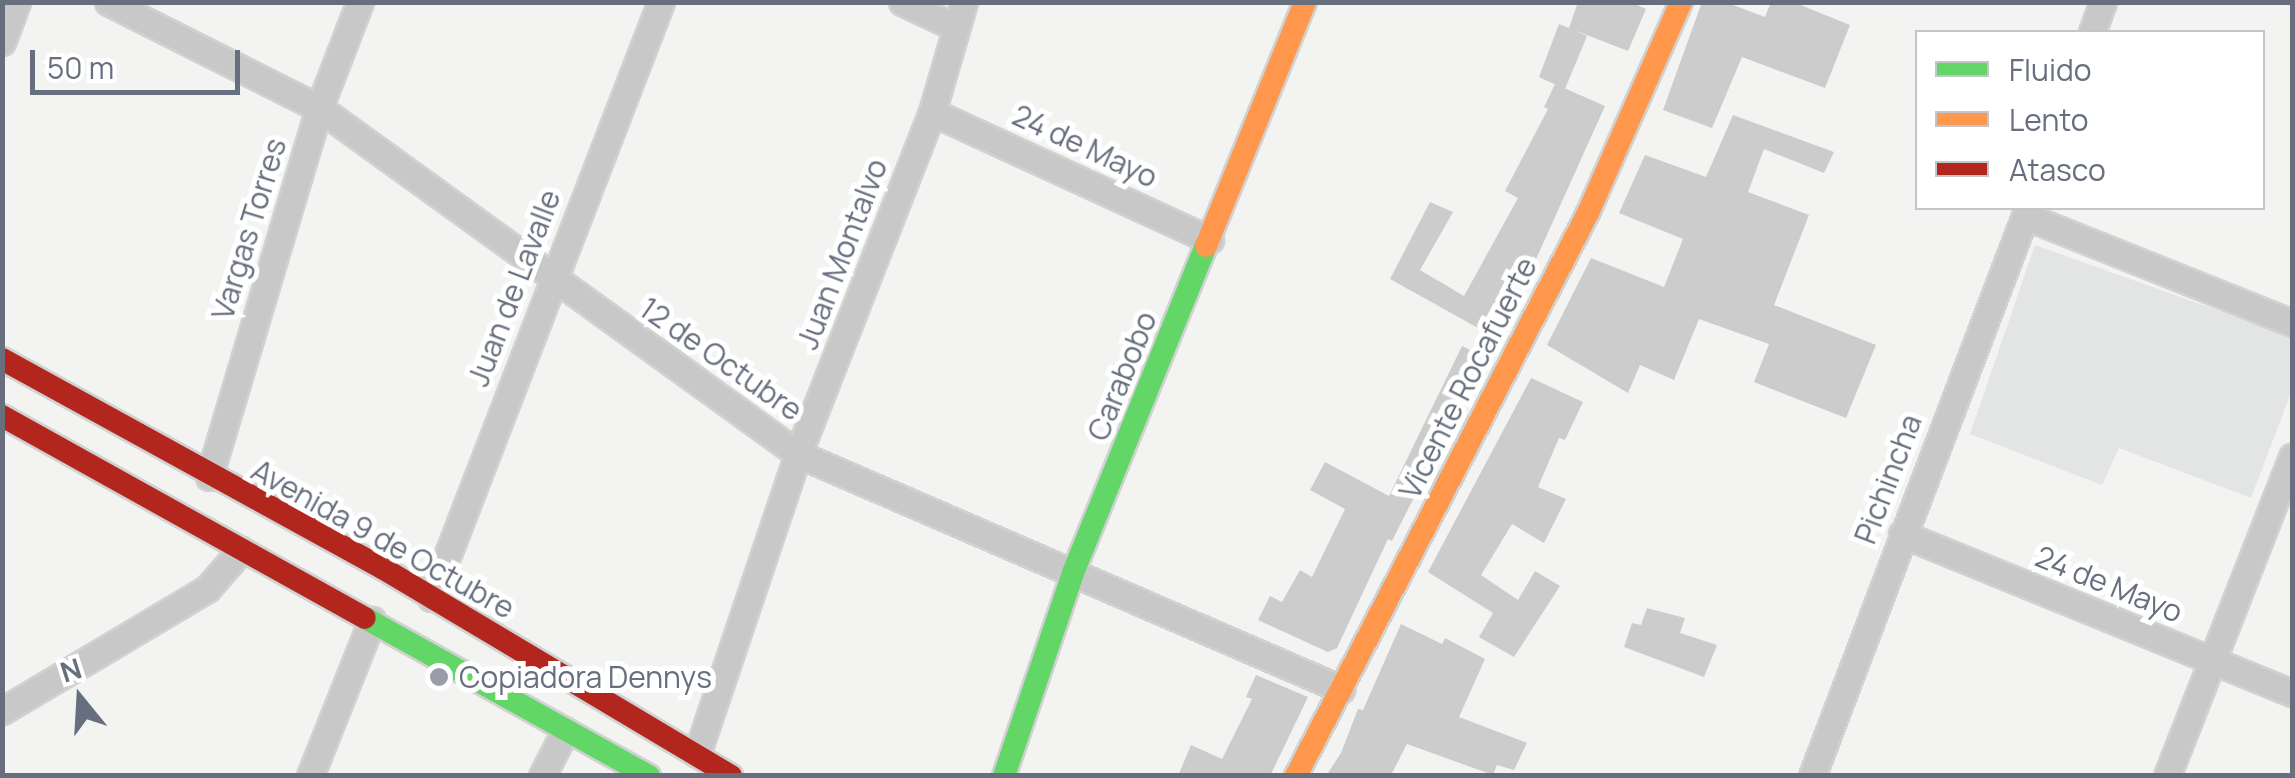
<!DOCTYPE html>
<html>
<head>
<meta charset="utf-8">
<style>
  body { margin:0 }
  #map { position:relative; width:2295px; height:778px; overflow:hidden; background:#f3f3f2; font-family:Manrope,sans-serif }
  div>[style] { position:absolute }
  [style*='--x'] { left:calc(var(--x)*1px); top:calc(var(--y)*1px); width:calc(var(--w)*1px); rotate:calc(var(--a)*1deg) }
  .built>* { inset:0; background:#e3e4e4 }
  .building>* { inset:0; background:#cccccd }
  .roads { filter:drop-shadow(2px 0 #d0d1d1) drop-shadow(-2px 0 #d0d1d1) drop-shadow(0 2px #d0d1d1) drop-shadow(0 -2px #d0d1d1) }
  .street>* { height:25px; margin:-12.5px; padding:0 12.5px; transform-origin:12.5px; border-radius:12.5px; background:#c8c8c9 }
  .fast>* { height:22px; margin:-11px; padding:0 11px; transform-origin:11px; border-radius:11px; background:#63d668 }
  .slow>* { height:22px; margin:-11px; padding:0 11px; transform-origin:11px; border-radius:11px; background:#ff974d }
  .jam>* { height:22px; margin:-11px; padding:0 11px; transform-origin:11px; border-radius:11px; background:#b3261e }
  .dots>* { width:28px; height:28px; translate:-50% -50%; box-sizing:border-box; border:5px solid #fff; border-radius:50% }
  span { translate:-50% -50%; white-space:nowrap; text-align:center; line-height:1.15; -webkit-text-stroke:10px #fff; paint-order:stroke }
  .street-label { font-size:30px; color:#676f7e }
  .poi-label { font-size:30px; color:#676f7e }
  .left { translate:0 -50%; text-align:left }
  .frame { position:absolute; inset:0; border:5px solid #676f7e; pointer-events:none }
  .legend { position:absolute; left:1915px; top:30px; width:350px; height:180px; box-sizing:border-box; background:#fff; border:2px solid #c2c5cb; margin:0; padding:12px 18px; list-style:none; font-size:30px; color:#676f7e }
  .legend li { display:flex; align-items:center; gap:20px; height:50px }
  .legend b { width:50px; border:2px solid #c2c5cb }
  .north { position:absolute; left:30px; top:648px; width:100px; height:100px; -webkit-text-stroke:8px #fff; paint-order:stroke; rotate:342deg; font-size:28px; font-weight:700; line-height:40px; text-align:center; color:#676f7e }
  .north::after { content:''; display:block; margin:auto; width:35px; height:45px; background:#676f7e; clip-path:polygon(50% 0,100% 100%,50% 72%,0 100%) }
  .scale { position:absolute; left:30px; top:50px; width:210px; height:45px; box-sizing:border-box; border:5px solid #676f7e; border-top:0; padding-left:12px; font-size:30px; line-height:35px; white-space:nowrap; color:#676f7e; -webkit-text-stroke:8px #fff; paint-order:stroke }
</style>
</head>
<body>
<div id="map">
  <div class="built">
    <div style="clip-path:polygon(2035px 245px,2292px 337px,2292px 390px,2251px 498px,2119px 448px,2102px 485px,1970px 434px)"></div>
  </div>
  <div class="building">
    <div style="clip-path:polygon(1578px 2px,1630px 2px,1646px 9px,1628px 51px,1574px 30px,1587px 36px,1565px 89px,1539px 77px,1559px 24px,1569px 28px)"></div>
    <div style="clip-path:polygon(1702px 2px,1725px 2px,1765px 17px,1771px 2px,1793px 2px,1850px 25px,1825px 88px,1742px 57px,1712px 128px,1663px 110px)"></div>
    <div style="clip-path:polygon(1555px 84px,1605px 106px,1523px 288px,1506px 321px,1497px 316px,1487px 333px,1390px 279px,1430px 202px,1453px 212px,1420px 270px,1464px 296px,1518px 198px,1505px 191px,1548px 109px,1544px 107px)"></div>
    <div style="clip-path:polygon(1733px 115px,1834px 152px,1824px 173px,1764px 149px,1748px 192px,1809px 215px,1774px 305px,1876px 345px,1846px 418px,1754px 382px,1769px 344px,1699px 319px,1674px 380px,1640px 365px,1628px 393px,1547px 345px,1591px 258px,1664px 287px,1683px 239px,1619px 213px,1645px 155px,1706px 177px)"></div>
    <div style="clip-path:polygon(1462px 346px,1485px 357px,1392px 541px,1388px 539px,1337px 648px,1328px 652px,1258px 620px,1270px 596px,1282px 602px,1300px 570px,1312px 577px,1345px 509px,1310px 490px,1325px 462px,1389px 496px)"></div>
    <div style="clip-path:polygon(1531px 378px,1583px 402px,1565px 440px,1559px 438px,1538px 487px,1566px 499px,1544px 543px,1512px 524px,1481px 575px,1518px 600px,1535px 571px,1560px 586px,1514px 657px,1479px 637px,1493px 613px,1428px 572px)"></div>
    <div style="clip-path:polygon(1647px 608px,1685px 618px,1680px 633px,1717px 645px,1704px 677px,1624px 647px,1632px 623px,1641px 625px)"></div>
    <div style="clip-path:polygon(1401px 624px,1442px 644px,1445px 638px,1485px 659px,1459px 717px,1527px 743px,1514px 770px,1497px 765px,1493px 775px,1407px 744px,1392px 773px,1395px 776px,1326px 776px,1341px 753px,1358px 709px,1363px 710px)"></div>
    <div style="clip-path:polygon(1256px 675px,1308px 697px,1270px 776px,1178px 776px,1191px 745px,1222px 759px,1252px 699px,1246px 697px)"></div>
  </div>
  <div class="roads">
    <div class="street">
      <div style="--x:108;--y:2;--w:236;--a:26.7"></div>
      <div style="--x:319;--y:108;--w:591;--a:35.84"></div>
      <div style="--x:798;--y:454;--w:592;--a:23.4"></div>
      <div style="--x:902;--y:2;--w:59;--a:25.3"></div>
      <div style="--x:2092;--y:32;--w:32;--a:-70"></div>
      <div style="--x:2;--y:42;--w:43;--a:-69.4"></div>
      <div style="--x:932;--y:112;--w:306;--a:24.7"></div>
      <div style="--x:2025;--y:216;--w:288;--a:21.8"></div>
      <div style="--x:209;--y:477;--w:385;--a:-73.4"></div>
      <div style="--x:319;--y:108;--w:114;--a:-68.9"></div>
      <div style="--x:1902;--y:534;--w:421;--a:22.2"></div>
      <div style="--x:431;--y:598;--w:639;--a:-68.9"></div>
      <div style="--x:2;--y:711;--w:239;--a:-30.8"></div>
      <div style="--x:207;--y:589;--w:52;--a:-48.9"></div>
      <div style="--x:697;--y:754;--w:317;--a:-71.4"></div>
      <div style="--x:798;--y:454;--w:367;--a:-68.6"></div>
      <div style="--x:932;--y:112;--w:115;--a:-73.8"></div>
      <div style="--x:310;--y:776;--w:168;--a:-68.3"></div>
      <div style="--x:542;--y:776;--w:51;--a:-62.9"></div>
      <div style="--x:1812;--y:776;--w:608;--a:-69.18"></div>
      <div style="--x:2167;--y:776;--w:343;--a:-68.6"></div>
    </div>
    <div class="fast">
      <div style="--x:365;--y:618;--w:325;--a:29.1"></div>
      <div style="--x:1004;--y:776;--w:214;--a:-71.2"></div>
      <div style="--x:1073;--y:573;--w:353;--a:-67.9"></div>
    </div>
    <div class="slow">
      <div style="--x:1206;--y:246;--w:263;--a:-67.9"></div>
      <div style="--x:1296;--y:776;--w:634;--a:-62.59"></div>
      <div style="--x:1588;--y:213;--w:231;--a:-66.2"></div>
    </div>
    <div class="jam">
      <div style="--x:2;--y:359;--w:436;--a:28.8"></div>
      <div style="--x:384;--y:569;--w:404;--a:30.8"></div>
      <div style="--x:2;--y:416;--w:415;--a:29.1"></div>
    </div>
  </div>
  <div class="dots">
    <div style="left:439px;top:677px;background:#989da7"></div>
  </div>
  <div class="street-label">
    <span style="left:1085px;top:146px;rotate:25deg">24 de Mayo</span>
    <span style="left:249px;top:229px;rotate:-73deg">Vargas Torres</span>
    <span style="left:842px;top:254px;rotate:-69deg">Juan Montalvo</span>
    <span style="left:514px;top:288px;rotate:-69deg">Juan de Lavalle</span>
    <span style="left:721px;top:359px;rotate:35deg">12 de Octubre</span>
    <span style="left:1122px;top:376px;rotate:-68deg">Carabobo</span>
    <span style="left:1468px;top:378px;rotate:-63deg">Vicente Rocafuerte</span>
    <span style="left:1888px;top:479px;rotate:-69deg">Pichincha</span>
    <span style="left:383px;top:539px;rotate:29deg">Avenida 9 de Octubre</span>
    <span style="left:2109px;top:584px;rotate:22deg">24 de Mayo</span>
  </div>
  <div class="poi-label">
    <span class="left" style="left:459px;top:677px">Copiadora Dennys</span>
  </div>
  <div class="frame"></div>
  <ul class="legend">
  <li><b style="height:12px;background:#63d668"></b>Fluido</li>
  <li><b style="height:12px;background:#ff974d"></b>Lento</li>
  <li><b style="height:12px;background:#b3261e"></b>Atasco</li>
  </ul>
  <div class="north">N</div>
  <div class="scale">50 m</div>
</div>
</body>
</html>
